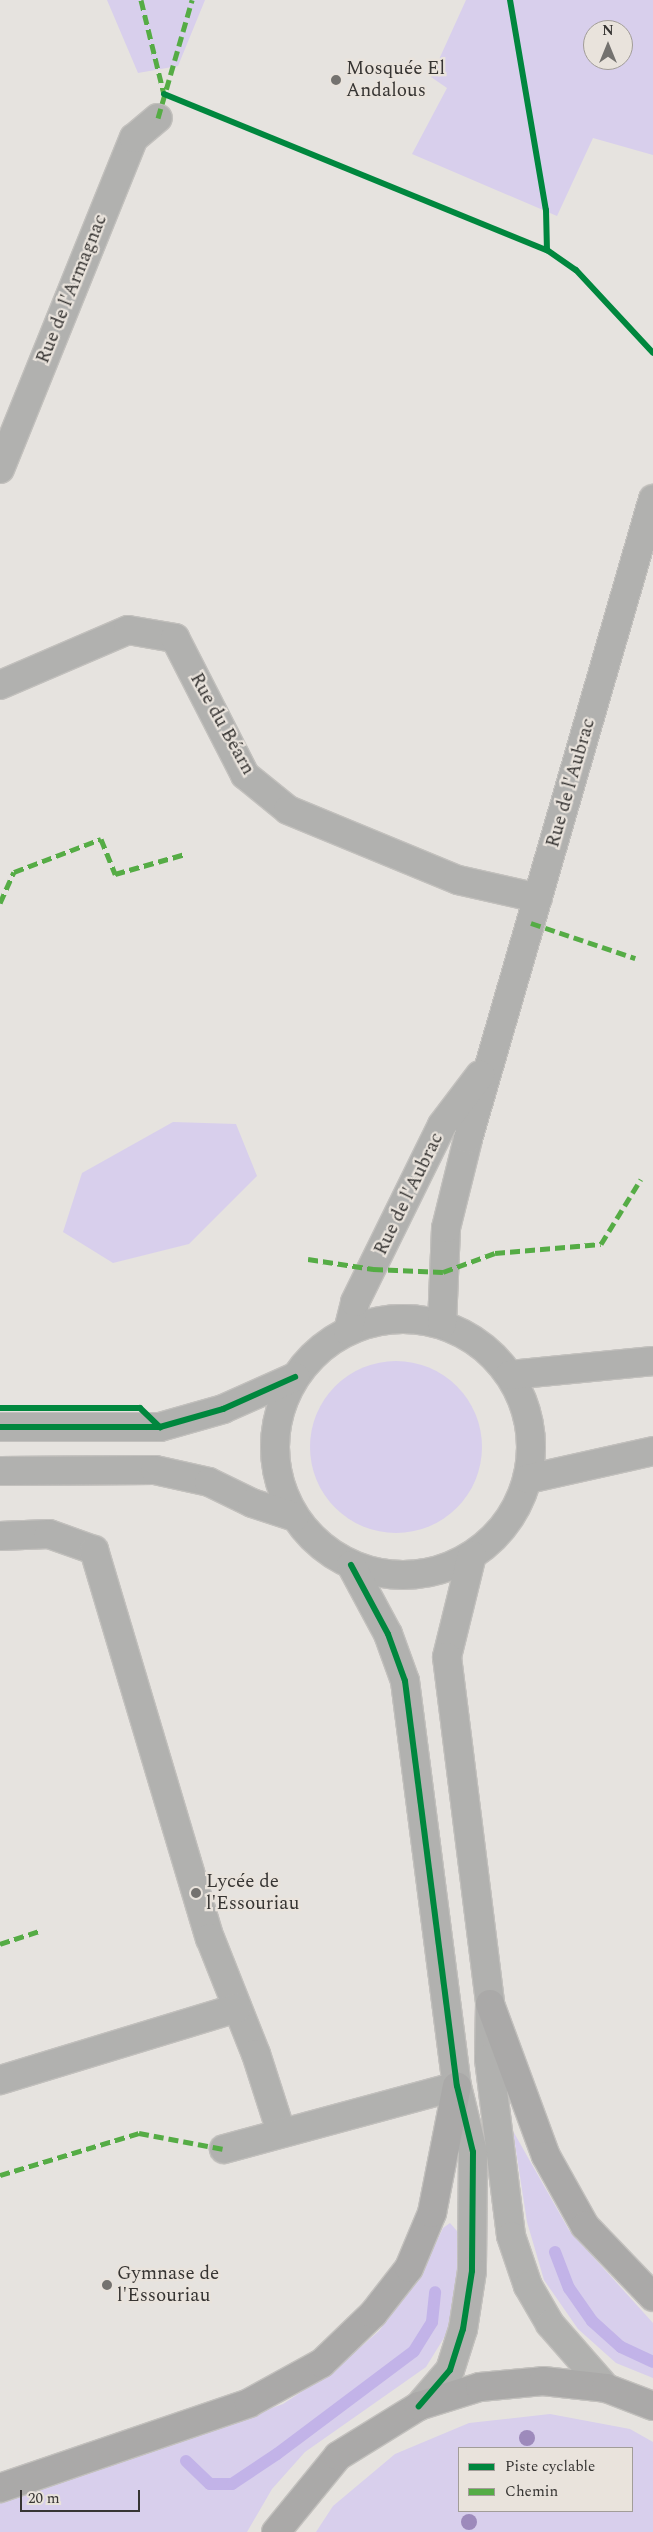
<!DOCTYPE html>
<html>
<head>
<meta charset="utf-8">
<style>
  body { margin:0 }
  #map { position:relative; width:653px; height:2532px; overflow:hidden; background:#e6e3df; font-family:Spectral,serif }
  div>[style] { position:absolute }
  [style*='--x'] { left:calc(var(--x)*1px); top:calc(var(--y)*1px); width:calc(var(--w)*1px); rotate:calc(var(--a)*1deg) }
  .green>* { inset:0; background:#d8cfec }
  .round { border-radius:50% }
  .stream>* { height:12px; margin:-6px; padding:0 6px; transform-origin:6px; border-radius:6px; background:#c2b3e8 }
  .roads { filter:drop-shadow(1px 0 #c2c0bd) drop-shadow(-1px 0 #c2c0bd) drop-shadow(0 1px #c2c0bd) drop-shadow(0 -1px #c2c0bd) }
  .minor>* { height:28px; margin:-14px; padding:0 14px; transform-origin:14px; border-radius:14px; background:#b1b1af }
  .minor>.ring { margin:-14px; padding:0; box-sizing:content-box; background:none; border:28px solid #b1b1af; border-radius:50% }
  .major>* { height:28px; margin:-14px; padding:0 14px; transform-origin:14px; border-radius:14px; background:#aaa9a8 }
  .quiet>* { height:5px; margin-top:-2.5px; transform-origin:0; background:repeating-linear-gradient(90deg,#55ac45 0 10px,transparent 0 15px) }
  .cycleway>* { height:6px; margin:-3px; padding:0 3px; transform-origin:3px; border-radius:3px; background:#00873e }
  .trees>* { width:16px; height:16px; margin:-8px; border-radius:50%; background:#9d8abb }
  .dots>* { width:14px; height:14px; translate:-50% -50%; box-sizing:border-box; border:2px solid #e9e3dc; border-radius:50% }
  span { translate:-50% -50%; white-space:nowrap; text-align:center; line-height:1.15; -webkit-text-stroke:4.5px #e9e3dc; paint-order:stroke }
  .poi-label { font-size:19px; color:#373533 }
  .left { translate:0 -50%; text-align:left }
  .street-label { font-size:19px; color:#373533 }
  .legend { position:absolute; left:458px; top:2447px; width:175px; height:65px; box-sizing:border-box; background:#e9e3dc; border:1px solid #a29d98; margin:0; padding:6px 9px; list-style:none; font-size:15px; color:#373533 }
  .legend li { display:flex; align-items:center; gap:10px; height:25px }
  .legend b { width:25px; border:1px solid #a29d98 }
  .north { position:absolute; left:583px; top:20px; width:50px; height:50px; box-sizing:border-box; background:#e9e3dc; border:1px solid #a29d98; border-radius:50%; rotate:0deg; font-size:14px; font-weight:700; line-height:20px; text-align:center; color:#373533 }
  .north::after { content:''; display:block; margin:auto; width:18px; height:22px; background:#74726f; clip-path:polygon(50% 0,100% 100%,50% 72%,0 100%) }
  .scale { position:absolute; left:20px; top:2490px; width:120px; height:22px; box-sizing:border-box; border:2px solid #373533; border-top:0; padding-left:6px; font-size:15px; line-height:18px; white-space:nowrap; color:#373533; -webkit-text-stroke:4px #e9e3dc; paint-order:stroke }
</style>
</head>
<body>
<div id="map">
  <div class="green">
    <div style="clip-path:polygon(107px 0,205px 0,178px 66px,138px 73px)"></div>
    <div style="clip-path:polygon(evenodd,466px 0,653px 0,653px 155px,593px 138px,557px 216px,412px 154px,447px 88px,431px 77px,466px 0,593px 30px,623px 30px,623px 60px,593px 60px,593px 30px)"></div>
    <div style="clip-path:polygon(173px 1122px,236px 1124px,257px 1176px,189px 1244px,113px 1263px,63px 1232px,82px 1173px)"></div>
    <div class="round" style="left:310px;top:1361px;width:172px;height:172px"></div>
    <div style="clip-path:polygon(513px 2131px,569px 2230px,653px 2323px,653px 2378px,616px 2363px,578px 2329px,544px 2280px,527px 2222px)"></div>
    <div style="clip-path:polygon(450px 2223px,457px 2231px,460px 2254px,450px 2328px,426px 2367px,305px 2452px,272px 2489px,247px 2532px,0 2532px,0 2503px,283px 2404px,334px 2370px,379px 2331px,422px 2272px,443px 2228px)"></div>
    <div style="clip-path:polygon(evenodd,550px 2414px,630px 2429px,653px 2442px,653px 2532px,316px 2532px,333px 2506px,395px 2454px,469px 2423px,550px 2414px,459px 2448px,632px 2448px,632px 2511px,459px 2511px,459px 2448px)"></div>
  </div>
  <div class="stream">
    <div style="--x:555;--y:2252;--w:39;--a:69"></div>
    <div style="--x:569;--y:2288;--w:40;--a:55.1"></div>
    <div style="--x:592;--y:2321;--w:39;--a:42"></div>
    <div style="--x:621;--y:2347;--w:35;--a:25"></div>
    <div style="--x:186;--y:2461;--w:33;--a:44"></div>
    <div style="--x:210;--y:2484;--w:22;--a:0"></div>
    <div style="--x:232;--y:2484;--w:54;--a:-33.7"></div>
    <div style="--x:277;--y:2454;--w:171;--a:-36.9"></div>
    <div style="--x:414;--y:2351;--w:34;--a:-58"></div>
    <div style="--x:432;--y:2322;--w:30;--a:-84"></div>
  </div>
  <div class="roads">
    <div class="minor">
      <div style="--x:0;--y:469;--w:357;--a:-68"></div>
      <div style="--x:134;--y:138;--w:31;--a:-40"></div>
      <div style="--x:0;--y:685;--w:139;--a:-23.3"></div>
      <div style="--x:128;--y:630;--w:48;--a:9.7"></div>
      <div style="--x:175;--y:638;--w:154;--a:62.9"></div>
      <div style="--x:245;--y:775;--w:55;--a:39.1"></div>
      <div style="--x:288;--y:810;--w:184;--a:22.4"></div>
      <div style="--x:458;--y:880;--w:82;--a:12.7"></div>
      <div class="ring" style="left:275px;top:1319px;width:228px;height:228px"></div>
      <div style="--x:442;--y:1324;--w:96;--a:-87.6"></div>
      <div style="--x:446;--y:1228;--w:92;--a:-76.1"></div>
      <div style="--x:468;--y:1139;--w:666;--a:-73.88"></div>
      <div style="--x:348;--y:1331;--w:30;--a:-76"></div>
      <div style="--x:355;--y:1302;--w:197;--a:-63.8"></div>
      <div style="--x:442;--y:1125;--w:63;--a:-52.8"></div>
      <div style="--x:510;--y:1375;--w:144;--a:-5.6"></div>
      <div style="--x:0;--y:1427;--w:160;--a:0"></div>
      <div style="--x:160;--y:1427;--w:66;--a:-15.9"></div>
      <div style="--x:223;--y:1409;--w:79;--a:-24"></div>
      <div style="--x:0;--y:1471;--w:155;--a:-0.4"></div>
      <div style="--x:155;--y:1470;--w:55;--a:12.5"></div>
      <div style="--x:209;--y:1482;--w:48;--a:26"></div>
      <div style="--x:252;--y:1503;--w:45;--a:18"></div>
      <div style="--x:528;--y:1479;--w:128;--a:-12.6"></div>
      <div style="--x:0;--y:1536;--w:49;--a:-2.3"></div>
      <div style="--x:49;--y:1534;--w:48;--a:19.6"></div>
      <div style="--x:94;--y:1550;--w:405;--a:73.4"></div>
      <div style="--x:210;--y:1938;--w:125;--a:68.4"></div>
      <div style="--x:256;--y:2054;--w:82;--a:72.2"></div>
      <div style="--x:472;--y:1555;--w:105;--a:103.8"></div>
      <div style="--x:447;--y:1657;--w:350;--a:82.9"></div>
      <div style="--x:490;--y:2004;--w:55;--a:91"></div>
      <div style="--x:489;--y:2059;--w:178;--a:82.9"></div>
      <div style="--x:511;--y:2236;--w:53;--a:71.2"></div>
      <div style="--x:528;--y:2286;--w:44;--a:59.9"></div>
      <div style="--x:550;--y:2324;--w:85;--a:48.8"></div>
      <div style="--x:351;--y:1565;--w:78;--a:61.8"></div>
      <div style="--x:388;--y:1634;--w:50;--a:70.1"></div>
      <div style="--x:405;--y:1681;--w:408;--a:82.7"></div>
      <div style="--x:457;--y:2086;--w:68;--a:76.4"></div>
      <div style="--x:473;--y:2152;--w:119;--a:90.5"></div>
      <div style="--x:472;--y:2271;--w:59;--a:98.8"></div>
      <div style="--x:463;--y:2329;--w:43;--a:107.6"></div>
      <div style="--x:450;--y:2370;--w:48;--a:130.7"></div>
      <div style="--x:0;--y:2080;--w:248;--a:-16.9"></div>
      <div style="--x:224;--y:2149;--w:241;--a:-15.1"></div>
    </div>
    <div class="major">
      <div style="--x:490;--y:2004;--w:162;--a:69.8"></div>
      <div style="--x:546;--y:2156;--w:80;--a:60.9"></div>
      <div style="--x:585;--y:2226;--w:98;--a:46.2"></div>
      <div style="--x:0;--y:2488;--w:263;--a:-18.8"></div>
      <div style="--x:249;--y:2403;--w:83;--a:-28.7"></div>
      <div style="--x:322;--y:2363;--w:71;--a:-43.9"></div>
      <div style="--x:373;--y:2314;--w:58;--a:-52"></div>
      <div style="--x:409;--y:2268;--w:60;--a:-67.3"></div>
      <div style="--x:432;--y:2213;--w:129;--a:-78.9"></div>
      <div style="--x:276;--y:2532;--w:98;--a:-50.8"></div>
      <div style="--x:338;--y:2456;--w:95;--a:-31.7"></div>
      <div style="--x:419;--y:2406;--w:64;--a:-17.3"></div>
      <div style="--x:480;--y:2387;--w:63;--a:-5.4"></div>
      <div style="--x:543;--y:2381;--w:63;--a:6.3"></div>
      <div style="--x:606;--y:2388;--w:50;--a:21"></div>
    </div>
  </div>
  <div class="quiet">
    <div style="--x:141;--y:0;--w:97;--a:76.3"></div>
    <div style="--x:158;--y:118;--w:123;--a:-73.9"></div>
    <div style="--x:0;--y:903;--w:34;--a:-66"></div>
    <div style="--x:14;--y:872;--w:93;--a:-20.8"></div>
    <div style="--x:101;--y:839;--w:38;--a:68"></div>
    <div style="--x:115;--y:874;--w:73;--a:-15.9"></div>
    <div style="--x:531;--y:923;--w:110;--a:18.6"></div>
    <div style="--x:308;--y:1259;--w:66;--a:8.7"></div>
    <div style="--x:373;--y:1269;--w:70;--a:2.5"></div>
    <div style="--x:443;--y:1272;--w:55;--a:-20.1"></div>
    <div style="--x:495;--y:1253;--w:106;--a:-4.9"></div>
    <div style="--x:601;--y:1244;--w:76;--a:-58.4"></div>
    <div style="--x:0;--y:1944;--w:41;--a:-18.4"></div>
    <div style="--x:0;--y:2175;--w:145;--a:-16.8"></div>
    <div style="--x:139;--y:2133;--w:86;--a:10.7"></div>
  </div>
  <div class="cycleway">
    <div style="--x:510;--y:0;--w:213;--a:80.3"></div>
    <div style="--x:546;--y:210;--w:40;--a:88.6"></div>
    <div style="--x:547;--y:250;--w:35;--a:35"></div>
    <div style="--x:576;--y:270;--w:113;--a:47.1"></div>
    <div style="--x:164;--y:94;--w:414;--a:22.2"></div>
    <div style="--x:0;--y:1408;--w:140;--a:0"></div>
    <div style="--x:140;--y:1408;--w:28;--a:44"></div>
    <div style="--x:0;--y:1427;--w:160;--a:0"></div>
    <div style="--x:160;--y:1427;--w:66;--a:-15.9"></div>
    <div style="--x:223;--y:1409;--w:79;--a:-24"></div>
    <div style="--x:351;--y:1565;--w:78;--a:61.8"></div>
    <div style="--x:388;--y:1634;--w:50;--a:70.1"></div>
    <div style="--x:405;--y:1681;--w:408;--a:82.7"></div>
    <div style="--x:457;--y:2086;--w:68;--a:76.4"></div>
    <div style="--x:473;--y:2152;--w:119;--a:90.5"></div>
    <div style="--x:472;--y:2271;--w:59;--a:98.8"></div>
    <div style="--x:463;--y:2329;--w:43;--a:107.6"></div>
    <div style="--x:450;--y:2370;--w:48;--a:130.7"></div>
  </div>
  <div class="trees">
    <div style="left:527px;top:2438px"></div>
    <div style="left:469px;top:2522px"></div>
  </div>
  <div class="dots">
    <div style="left:336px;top:80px;background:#74726f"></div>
    <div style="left:196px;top:1893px;background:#74726f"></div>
    <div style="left:107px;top:2285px;background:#74726f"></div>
  </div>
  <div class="poi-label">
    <span class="left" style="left:346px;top:80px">Mosquée El<br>Andalous</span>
    <span class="left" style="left:206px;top:1893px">Lycée de<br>l'Essouriau</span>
    <span class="left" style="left:117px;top:2285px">Gymnase de<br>l'Essouriau</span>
  </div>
  <div class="street-label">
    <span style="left:72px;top:289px;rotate:-68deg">Rue de l'Armagnac</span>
    <span style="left:222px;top:724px;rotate:61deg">Rue du Béarn</span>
    <span style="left:571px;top:783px;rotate:-74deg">Rue de l'Aubrac</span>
    <span style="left:409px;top:1194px;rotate:-64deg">Rue de l'Aubrac</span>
  </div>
  <ul class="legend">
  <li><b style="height:6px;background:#00873e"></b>Piste cyclable</li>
  <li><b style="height:6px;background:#55ac45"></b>Chemin</li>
  </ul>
  <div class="north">N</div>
  <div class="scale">20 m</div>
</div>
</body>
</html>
